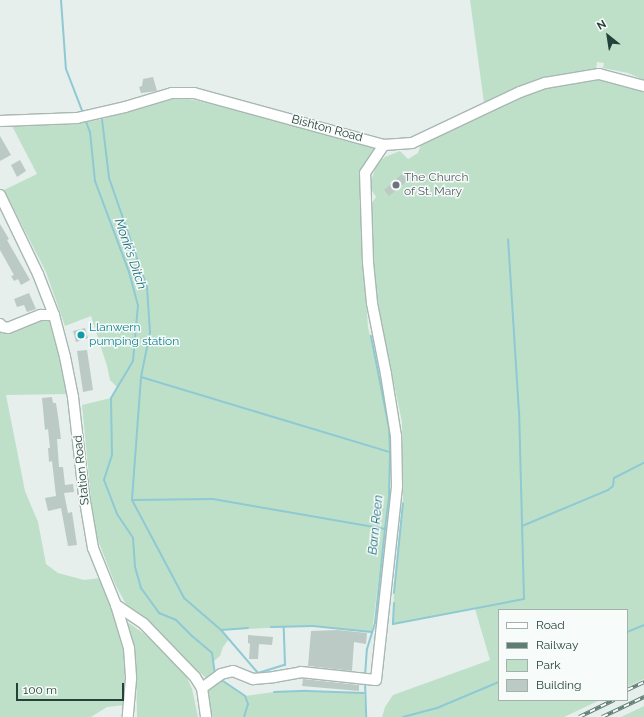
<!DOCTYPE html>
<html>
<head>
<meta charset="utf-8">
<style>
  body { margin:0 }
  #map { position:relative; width:644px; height:717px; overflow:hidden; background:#e6efeb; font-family:Raleway,sans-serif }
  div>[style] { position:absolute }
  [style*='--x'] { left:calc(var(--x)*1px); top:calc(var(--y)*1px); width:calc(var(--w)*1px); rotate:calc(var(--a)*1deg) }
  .green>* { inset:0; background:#bfe0c8 }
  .stream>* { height:2px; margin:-1px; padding:0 1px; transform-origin:1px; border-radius:1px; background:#8ec9d4 }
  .building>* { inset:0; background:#bbcac4 }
  .roads { filter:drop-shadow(1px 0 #a8b8b2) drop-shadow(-1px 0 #a8b8b2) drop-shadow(0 1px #a8b8b2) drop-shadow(0 -1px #a8b8b2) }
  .minor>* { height:10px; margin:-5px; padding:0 5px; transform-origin:5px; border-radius:5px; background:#fff }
  .rail>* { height:3.5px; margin-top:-1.75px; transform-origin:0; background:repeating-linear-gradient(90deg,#f7fbf9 0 6px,#5f7d75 0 12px); box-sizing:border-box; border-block:1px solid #5f7d75 }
  .dots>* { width:11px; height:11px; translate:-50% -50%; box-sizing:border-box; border:2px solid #f7fbf9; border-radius:50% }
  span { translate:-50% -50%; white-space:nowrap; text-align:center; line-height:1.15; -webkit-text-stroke:3px #f7fbf9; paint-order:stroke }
  .street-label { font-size:12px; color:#24423a }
  .worship-label { font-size:12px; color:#5b616d }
  .left { translate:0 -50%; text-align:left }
  .culture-label { font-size:12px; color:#0d838f }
  .water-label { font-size:13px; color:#1c6f80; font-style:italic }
  .legend { position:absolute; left:498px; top:609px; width:130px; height:92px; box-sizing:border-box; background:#f7fbf9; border:1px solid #a3b1ad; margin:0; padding:5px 7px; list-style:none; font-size:12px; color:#24423a }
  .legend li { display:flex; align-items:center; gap:8px; height:20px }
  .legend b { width:20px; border:1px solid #a3b1ad }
  .north { position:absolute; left:588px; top:16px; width:40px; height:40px; -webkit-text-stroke:3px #f7fbf9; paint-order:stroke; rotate:330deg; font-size:11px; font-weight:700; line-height:16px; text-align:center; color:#24423a }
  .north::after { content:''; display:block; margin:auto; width:14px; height:18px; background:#24423a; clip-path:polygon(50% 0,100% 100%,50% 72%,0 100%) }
  .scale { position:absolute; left:16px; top:683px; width:108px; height:18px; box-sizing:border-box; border:2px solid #24423a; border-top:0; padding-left:5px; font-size:12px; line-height:14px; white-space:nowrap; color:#24423a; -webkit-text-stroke:3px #f7fbf9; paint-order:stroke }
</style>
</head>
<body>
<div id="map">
  <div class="green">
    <div style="clip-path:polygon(470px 0,644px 0,644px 80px,628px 73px,603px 68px,604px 63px,597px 62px,596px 70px,529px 82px,484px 103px)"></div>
    <div style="clip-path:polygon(586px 79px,609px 81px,644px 89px,644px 679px,627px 687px,627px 610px,499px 610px,499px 700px,600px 700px,564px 717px,382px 717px,385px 707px,393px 695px,490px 660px,475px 609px,393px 624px,394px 593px,403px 503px,402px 422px,381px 322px,372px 259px,371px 204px,376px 197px,369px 186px,377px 164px,385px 157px,400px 151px,408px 159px,418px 153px,421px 144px,522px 96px,540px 89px)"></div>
    <div style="clip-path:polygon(181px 97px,237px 110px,374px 148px,359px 175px,368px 328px,376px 357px,389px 428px,390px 452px,389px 496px,372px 632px,313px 626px,221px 630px,229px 639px,223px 647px,220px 656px,213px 662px,215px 673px,206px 678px,127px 606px,115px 584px,97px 538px,93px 520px,82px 405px,111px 398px,117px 387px,110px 380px,107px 366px,91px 316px,65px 326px,46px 272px,4px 190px,37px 174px,11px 124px,71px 125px,102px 119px)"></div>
    <div style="clip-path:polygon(51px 307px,68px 394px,6px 395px,25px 491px,38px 522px,46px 564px,58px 573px,84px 580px,101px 578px,115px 615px,125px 652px,128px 677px,125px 705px,107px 707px,91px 717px,0 717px,0 326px)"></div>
    <div style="clip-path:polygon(126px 621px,143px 633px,183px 669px,192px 689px,198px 717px,137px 717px,136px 666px)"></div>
    <div style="clip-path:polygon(219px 678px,245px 696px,274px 692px,307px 691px,364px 693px,366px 717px,209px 717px,209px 687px)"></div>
    <div style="clip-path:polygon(644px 706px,644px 717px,621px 717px)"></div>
  </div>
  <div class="stream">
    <div style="--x:61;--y:0;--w:69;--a:85.9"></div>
    <div style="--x:66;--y:69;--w:47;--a:68.9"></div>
    <div style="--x:85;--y:119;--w:14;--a:69"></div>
    <div style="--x:90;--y:132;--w:49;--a:84.2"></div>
    <div style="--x:95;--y:181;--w:97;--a:69.5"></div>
    <div style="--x:129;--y:272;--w:34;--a:75"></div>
    <div style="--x:138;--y:305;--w:56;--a:95.1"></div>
    <div style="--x:133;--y:361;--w:43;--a:120.7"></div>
    <div style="--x:111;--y:398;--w:57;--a:89"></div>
    <div style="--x:112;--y:455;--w:26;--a:108"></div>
    <div style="--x:104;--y:480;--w:36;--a:69"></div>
    <div style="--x:117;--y:514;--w:29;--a:56"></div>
    <div style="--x:133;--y:538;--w:29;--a:86"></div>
    <div style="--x:135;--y:567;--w:22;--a:74"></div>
    <div style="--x:141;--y:588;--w:31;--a:54"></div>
    <div style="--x:159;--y:613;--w:18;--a:22"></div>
    <div style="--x:176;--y:620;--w:23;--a:45"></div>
    <div style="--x:192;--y:636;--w:26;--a:40"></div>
    <div style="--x:212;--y:653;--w:21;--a:82"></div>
    <div style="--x:102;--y:119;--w:59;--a:83.2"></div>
    <div style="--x:109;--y:178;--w:115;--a:70.8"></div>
    <div style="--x:147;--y:287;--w:45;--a:86.2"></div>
    <div style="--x:150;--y:332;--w:46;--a:101.3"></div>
    <div style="--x:141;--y:377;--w:123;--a:94.2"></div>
    <div style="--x:132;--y:500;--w:111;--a:62"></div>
    <div style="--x:184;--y:598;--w:49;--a:40.9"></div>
    <div style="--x:221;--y:630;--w:57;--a:49.3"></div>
    <div style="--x:258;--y:673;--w:28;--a:-17"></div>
    <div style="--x:285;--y:665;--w:38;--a:-92"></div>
    <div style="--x:141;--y:377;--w:260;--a:16.8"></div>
    <div style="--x:132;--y:500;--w:81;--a:-0.7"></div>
    <div style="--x:213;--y:499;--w:175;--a:9.9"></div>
    <div style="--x:522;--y:526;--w:93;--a:-22.7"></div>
    <div style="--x:608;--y:490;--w:6;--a:-39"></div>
    <div style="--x:613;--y:486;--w:8;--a:-83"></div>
    <div style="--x:614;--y:478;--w:34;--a:-27"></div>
    <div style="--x:394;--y:593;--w:90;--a:-84.3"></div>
    <div style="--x:394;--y:603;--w:21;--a:93"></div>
    <div style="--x:393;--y:624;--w:133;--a:-10.8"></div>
    <div style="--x:524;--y:599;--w:186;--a:-91.5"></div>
    <div style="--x:519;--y:413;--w:174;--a:-93.6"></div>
    <div style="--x:271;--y:627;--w:42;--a:-1.4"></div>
    <div style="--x:313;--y:626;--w:59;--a:5.8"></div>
    <div style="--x:221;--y:630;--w:27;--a:-4"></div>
    <div style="--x:627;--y:632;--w:18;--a:-22"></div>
    <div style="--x:365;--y:676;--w:27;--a:-86"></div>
    <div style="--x:367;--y:649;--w:27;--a:-73"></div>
    <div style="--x:375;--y:623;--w:95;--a:-83.9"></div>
    <div style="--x:385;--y:529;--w:33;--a:-83"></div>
    <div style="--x:389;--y:496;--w:44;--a:-88.7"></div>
    <div style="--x:390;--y:452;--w:24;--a:-92"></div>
    <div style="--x:389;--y:428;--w:94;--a:-101.1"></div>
    <div style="--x:220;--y:679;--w:30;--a:34"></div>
    <div style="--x:245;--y:696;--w:9;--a:69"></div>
    <div style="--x:248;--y:704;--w:14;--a:107"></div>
    <div style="--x:365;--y:682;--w:35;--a:88"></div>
    <div style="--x:274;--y:692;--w:33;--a:-2"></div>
    <div style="--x:307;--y:691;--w:57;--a:2"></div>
    <div style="--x:403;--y:717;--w:35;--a:-15"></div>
    <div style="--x:437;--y:708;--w:67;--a:-22.8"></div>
  </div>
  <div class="building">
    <div style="clip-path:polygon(153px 77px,157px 91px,141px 93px,139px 87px,142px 86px,143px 79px)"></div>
    <div style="clip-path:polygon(0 136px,11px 155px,0 161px)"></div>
    <div style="clip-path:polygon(20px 160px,26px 171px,17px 177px,11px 165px)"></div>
    <div style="clip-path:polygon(402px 174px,407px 181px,389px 196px,384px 190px)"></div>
    <div style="clip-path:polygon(0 224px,9px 239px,7px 240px,30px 280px,21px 285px,18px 279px,14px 281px,11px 276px,14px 275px,0 250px)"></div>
    <div style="clip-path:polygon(29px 293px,36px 309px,27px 312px,24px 305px,17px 307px,14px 299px)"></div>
    <div style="clip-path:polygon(85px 328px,88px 338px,76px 342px,73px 331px)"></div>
    <div style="clip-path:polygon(87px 350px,93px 390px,83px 392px,77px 351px)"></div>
    <div style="clip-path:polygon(52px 397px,53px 403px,56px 403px,58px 416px,61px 439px,57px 439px,59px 467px,63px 467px,65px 485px,73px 484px,74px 492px,64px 493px,68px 513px,72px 512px,77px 545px,68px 546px,61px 508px,48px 511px,45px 498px,56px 496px,52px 461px,49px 462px,48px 448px,50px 448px,48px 429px,45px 430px,42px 398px)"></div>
    <div style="clip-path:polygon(338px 630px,367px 633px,366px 644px,354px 642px,352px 671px,308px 666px,311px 631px)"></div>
    <div style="clip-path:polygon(248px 635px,273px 637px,272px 645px,259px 644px,258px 659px,249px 659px,250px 644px,248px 643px)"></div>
    <div style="clip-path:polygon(303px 679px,359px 685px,359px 691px,302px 686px)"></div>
  </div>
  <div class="roads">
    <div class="minor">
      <div style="--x:0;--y:121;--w:77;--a:-2.2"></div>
      <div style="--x:77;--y:118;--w:49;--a:-12.9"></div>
      <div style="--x:125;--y:107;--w:49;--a:-16.6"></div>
      <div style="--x:172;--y:93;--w:22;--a:0"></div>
      <div style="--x:194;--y:93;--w:197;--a:15.3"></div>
      <div style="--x:384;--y:145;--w:28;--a:-4"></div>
      <div style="--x:412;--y:143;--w:119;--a:-25.3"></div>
      <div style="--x:520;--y:92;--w:27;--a:-20"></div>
      <div style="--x:545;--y:83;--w:55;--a:-9.5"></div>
      <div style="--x:599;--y:74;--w:47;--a:14.9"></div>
      <div style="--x:0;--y:195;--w:88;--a:64.3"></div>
      <div style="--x:38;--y:274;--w:44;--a:68.7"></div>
      <div style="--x:54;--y:315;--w:43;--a:75.3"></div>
      <div style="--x:65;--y:357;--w:41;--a:78.7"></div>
      <div style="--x:73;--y:397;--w:99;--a:83.6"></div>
      <div style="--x:84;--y:495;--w:54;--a:80.4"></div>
      <div style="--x:93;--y:548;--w:61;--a:68"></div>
      <div style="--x:116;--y:605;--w:32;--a:34"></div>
      <div style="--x:143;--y:623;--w:75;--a:46.1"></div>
      <div style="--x:195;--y:677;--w:13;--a:58"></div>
      <div style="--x:202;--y:688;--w:29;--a:82"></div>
      <div style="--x:0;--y:324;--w:4;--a:45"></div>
      <div style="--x:3;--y:327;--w:5;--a:11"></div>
      <div style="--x:8;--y:328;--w:35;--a:-22"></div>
      <div style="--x:41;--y:315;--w:13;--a:0"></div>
      <div style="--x:116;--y:605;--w:45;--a:73.2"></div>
      <div style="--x:129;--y:648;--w:31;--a:86"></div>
      <div style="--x:131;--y:679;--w:38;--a:95"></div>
      <div style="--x:202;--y:688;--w:24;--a:-36"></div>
      <div style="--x:221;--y:674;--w:12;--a:-14"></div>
      <div style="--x:233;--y:671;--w:22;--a:22"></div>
      <div style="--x:253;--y:679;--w:21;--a:-5"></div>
      <div style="--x:274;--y:677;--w:27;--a:-10"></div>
      <div style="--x:301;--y:672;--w:75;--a:6.1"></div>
      <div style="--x:376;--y:680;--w:195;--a:-83.8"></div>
      <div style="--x:397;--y:486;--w:50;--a:-91.1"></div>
      <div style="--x:396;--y:436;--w:63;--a:-99.2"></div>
      <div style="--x:386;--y:374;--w:72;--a:-101.2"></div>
      <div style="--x:372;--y:303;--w:41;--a:-95.6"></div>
      <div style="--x:368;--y:262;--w:89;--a:-91.9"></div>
      <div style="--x:365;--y:173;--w:34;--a:-56"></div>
    </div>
  </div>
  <div class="rail">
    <div style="--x:627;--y:690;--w:19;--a:-25"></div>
    <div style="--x:579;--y:717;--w:39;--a:-26"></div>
    <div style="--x:602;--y:717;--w:47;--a:-25.5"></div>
  </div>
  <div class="dots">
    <div style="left:396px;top:185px;background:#6b7280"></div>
    <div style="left:81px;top:335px;background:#0f9aa8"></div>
  </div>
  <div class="street-label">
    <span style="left:327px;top:129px;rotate:15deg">Bishton Road</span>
    <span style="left:82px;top:470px;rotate:-96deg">Station Road</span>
  </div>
  <div class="worship-label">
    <span class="left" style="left:404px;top:185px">The Church<br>of St. Mary</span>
  </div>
  <div class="culture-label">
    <span class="left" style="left:89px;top:335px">Llanwern<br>pumping station</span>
  </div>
  <div class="water-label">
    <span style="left:130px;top:254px;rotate:71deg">Monk's Ditch</span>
    <span style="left:376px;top:525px;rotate:-84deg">Barn Reen</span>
  </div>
  <ul class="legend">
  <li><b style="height:5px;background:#fff"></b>Road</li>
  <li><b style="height:5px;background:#5f7d75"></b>Railway</li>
  <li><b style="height:11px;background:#bfe0c8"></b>Park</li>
  <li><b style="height:11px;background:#bbcac4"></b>Building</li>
  </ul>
  <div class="north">N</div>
  <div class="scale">100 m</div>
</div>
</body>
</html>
